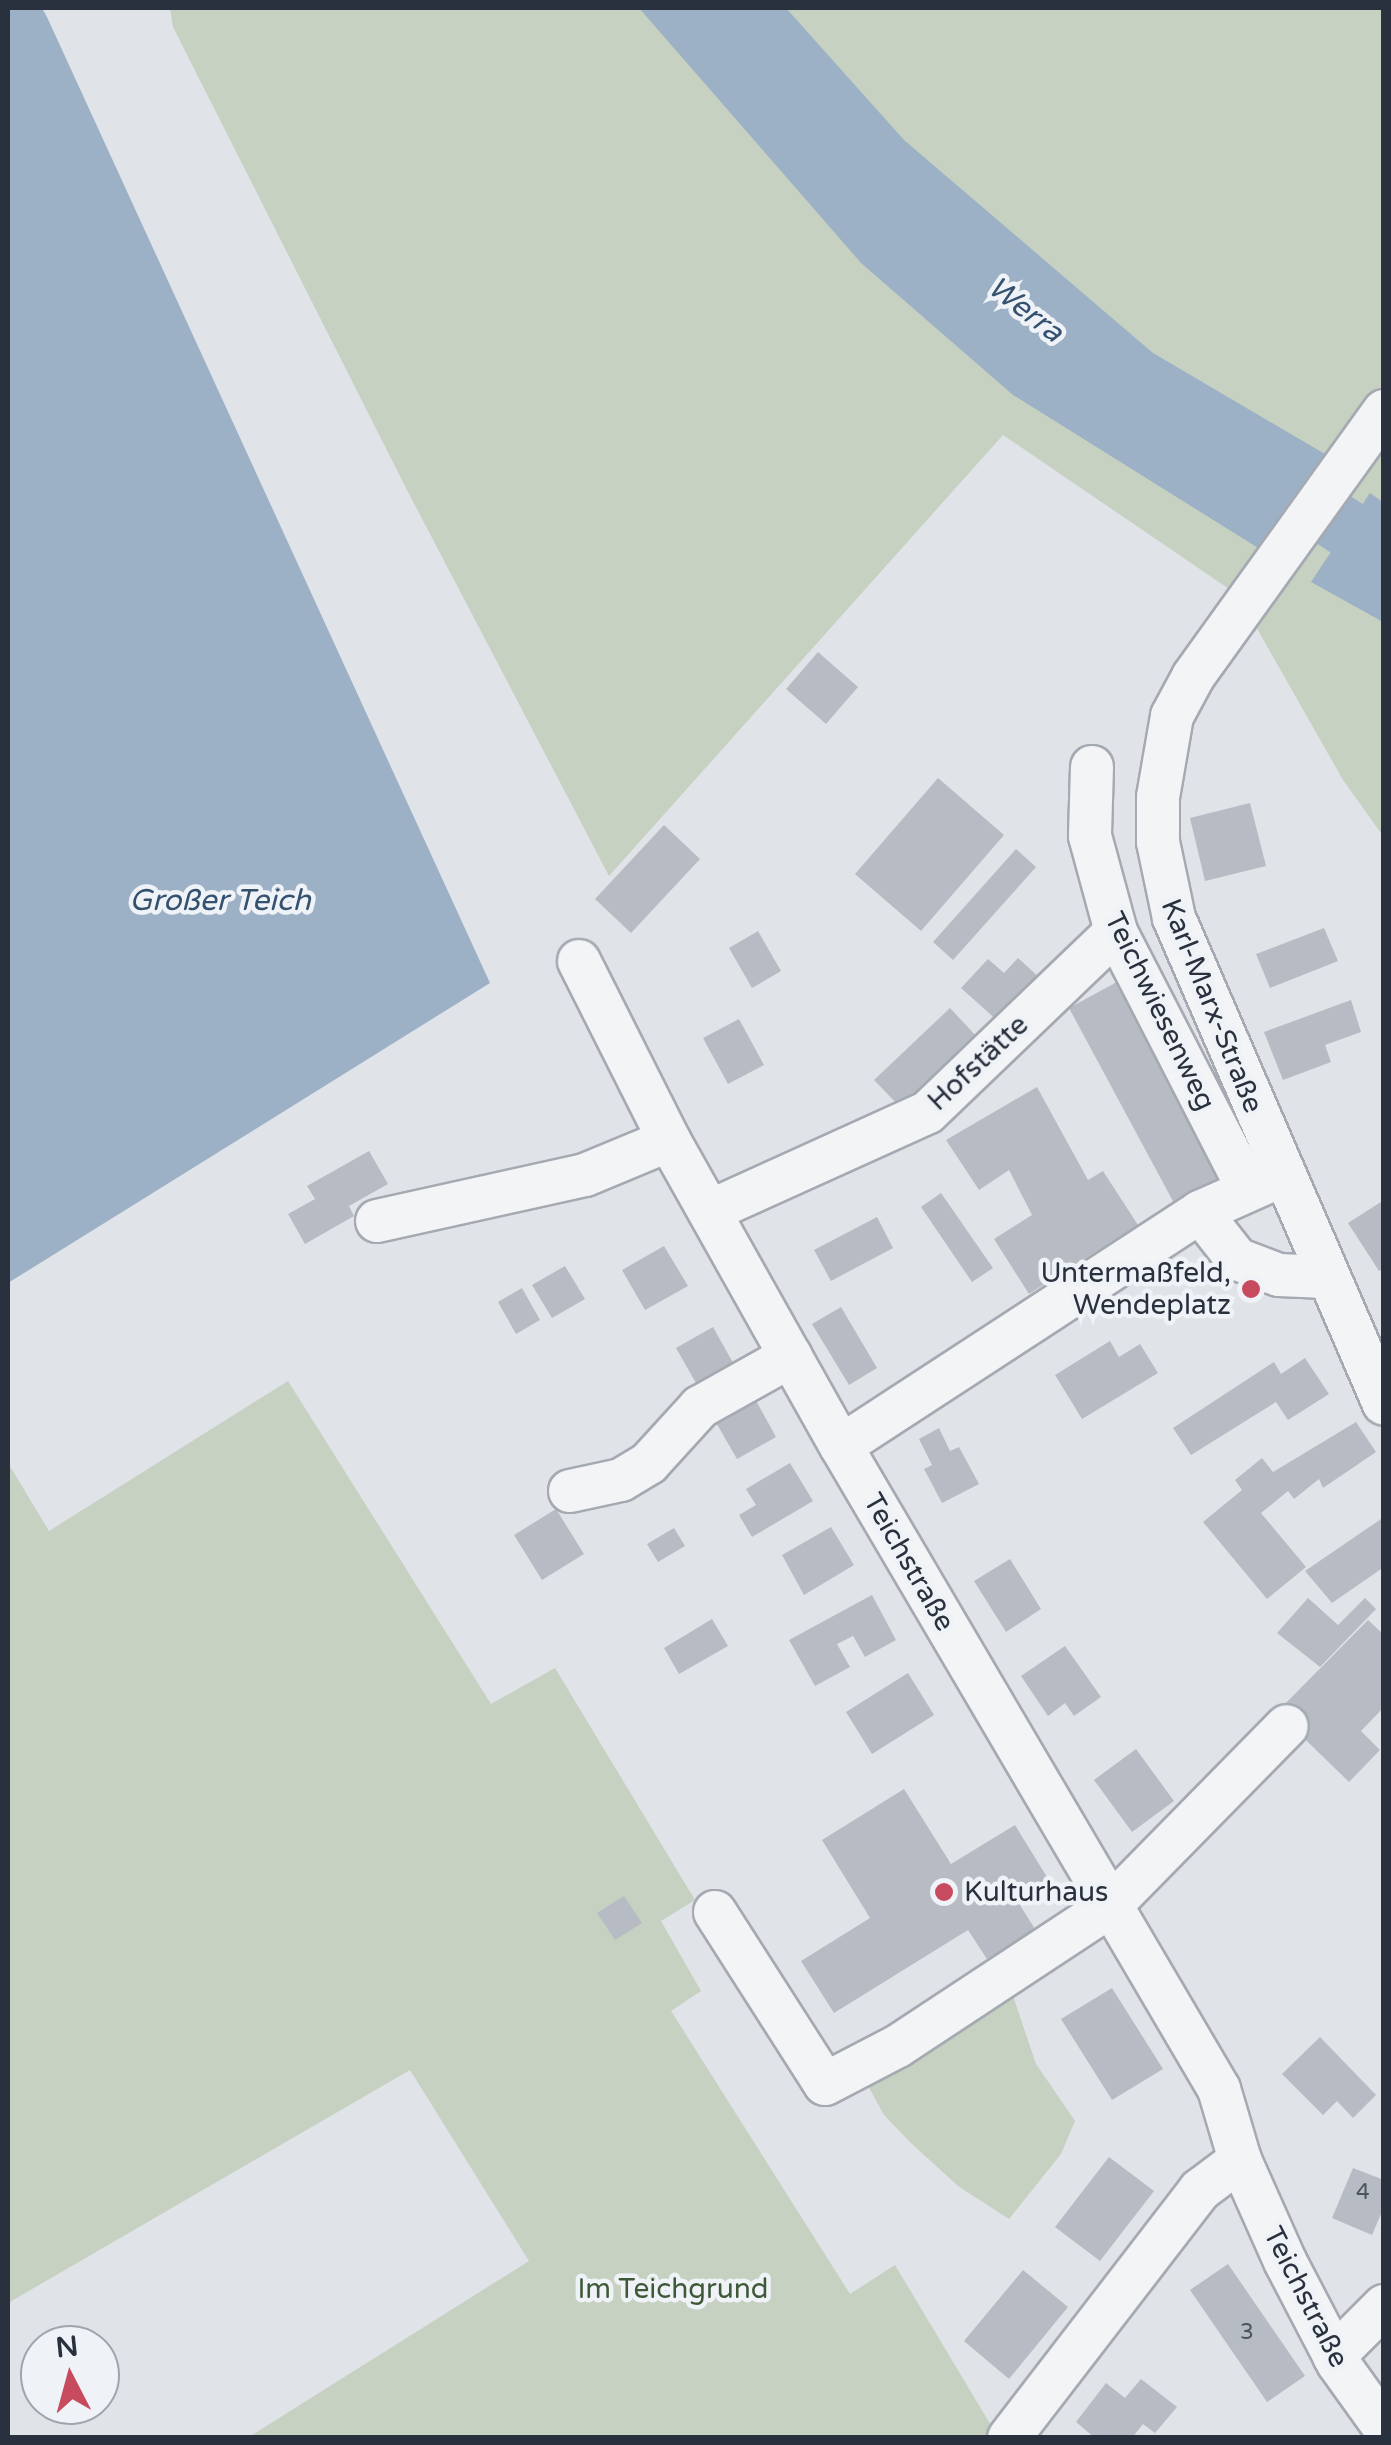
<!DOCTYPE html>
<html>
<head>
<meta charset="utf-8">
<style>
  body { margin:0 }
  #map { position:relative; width:1391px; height:2445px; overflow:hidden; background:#e0e3e8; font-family:"Varela Round",sans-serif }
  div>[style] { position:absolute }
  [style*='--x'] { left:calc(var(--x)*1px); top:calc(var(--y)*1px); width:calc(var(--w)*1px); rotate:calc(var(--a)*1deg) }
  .green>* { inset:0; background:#c6d1c1 }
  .water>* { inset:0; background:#9cb1c6 }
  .river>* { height:58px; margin:-29px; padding:0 29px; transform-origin:29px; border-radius:29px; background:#9cb1c6 }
  .building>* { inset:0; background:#b7bcc4 }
  .roads { filter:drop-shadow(2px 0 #a5aab2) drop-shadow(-2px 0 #a5aab2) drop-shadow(0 2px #a5aab2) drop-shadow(0 -2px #a5aab2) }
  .minor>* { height:42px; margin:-21px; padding:0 21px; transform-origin:21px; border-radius:21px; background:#f2f4f6 }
  .dots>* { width:28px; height:28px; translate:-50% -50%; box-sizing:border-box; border:5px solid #eff2f6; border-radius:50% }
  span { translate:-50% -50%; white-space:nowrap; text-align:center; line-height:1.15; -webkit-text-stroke:9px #eff2f6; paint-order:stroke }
  .number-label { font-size:22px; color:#4c5460 }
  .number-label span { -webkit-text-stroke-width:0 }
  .street-label { font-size:28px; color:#29313e }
  .poi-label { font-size:28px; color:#29313e }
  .right { translate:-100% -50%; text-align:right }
  .left { translate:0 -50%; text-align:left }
  .park-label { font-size:28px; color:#3e5937 }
  .water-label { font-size:30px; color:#355170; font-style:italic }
  .frame { position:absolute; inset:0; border:10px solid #29313e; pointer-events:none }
  .north { position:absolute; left:20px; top:2325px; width:100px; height:100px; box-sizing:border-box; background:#eff2f6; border:2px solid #a0a5ac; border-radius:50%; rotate:354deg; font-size:28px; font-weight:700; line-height:40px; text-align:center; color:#29313e }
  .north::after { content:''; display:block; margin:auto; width:35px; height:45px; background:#c74b5f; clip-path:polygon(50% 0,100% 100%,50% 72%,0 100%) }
</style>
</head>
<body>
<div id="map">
  <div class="green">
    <div style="clip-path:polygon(170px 8px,1383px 8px,1383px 836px,1343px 780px,1238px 595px,1003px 435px,609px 876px,407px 490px,173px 27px)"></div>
    <div style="clip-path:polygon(288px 1381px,491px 1704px,555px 1668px,695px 1900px,661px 1921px,701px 1991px,671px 2011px,850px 2294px,895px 2265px,992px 2427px,984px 2437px,249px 2437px,529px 2261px,410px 2070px,8px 2303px,8px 1463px,49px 1531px)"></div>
    <div style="clip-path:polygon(1012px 1993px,1036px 2064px,1075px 2121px,1061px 2154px,1009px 2219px,958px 2186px,912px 2144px,884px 2115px,867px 2084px)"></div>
  </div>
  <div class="water">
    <div style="clip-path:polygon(8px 8px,42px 8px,47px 17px,490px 983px,8px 1283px)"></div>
    <div style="clip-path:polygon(639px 8px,786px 8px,904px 140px,1153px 353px,1330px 457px,1263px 551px,1013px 395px,861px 263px)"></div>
    <div style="clip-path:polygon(1370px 493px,1383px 502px,1383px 622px,1311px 582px)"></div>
  </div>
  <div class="river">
    <div style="--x:1265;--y:476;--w:141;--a:32.6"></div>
  </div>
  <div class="building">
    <div style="clip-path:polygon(818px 652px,858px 687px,826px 724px,786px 689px)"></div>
    <div style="clip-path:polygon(938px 778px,1004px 835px,921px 931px,855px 874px)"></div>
    <div style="clip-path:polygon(1250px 803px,1266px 866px,1205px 881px,1190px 818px)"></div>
    <div style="clip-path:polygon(664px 825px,700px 859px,631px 933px,595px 899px)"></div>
    <div style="clip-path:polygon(1016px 849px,1036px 867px,953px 960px,933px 942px)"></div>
    <div style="clip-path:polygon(1324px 928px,1338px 961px,1270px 988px,1256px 954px)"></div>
    <div style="clip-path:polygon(758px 931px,781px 971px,752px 988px,729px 948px)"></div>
    <div style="clip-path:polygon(1018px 958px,1041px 979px,1000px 1023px,961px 988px,988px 959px,1004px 973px)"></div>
    <div style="clip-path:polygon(1126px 977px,1230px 1172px,1174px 1203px,1069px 1008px)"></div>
    <div style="clip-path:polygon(1351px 1000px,1361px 1032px,1325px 1045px,1331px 1062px,1283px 1080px,1264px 1032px)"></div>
    <div style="clip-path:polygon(950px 1008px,978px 1038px,903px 1110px,874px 1080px)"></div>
    <div style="clip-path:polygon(739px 1019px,764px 1065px,728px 1084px,703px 1038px)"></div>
    <div style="clip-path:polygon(1037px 1087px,1088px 1180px,1103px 1171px,1138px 1225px,1029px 1294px,994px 1239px,1032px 1215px,1009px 1170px,979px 1190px,946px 1140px)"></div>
    <div style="clip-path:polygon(369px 1151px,388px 1184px,349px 1206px,354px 1216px,305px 1244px,288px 1214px,315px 1199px,307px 1186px)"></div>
    <div style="clip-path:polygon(941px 1193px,993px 1268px,972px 1282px,921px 1207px)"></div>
    <div style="clip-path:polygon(1384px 1200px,1384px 1268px,1379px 1271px,1348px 1223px)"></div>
    <div style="clip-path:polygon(877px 1217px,893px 1248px,831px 1281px,814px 1250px)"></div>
    <div style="clip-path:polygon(664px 1246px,688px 1286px,645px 1310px,622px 1270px)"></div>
    <div style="clip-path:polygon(565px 1266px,585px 1299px,552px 1318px,532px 1285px)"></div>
    <div style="clip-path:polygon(522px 1288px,540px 1320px,516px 1334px,498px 1302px)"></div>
    <div style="clip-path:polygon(841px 1307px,877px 1368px,849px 1385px,812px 1324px)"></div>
    <div style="clip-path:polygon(713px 1327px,737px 1370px,700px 1390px,676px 1348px)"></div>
    <div style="clip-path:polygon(1110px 1341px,1119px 1357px,1140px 1344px,1158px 1373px,1082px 1419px,1055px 1375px)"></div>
    <div style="clip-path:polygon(1305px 1358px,1329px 1394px,1288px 1420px,1276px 1402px,1191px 1455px,1173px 1428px,1274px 1362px,1281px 1374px)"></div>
    <div style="clip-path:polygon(754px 1397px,776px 1437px,737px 1459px,714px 1419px)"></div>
    <div style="clip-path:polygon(1356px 1422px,1376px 1452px,1323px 1488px,1319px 1479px,1294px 1499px,1288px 1491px,1261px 1513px,1306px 1567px,1267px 1599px,1203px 1522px,1242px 1490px,1235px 1480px,1262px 1458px,1273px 1472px)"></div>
    <div style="clip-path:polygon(939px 1428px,950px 1451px,959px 1447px,979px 1484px,942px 1503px,924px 1469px,932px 1465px,919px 1439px)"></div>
    <div style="clip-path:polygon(790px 1463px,813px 1501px,752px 1537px,739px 1515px,756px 1505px,746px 1489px)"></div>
    <div style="clip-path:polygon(556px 1509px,584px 1554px,542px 1580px,514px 1535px)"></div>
    <div style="clip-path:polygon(1384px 1517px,1384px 1567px,1332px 1603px,1305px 1571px)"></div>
    <div style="clip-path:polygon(831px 1527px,854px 1565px,804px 1595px,782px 1555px)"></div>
    <div style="clip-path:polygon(674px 1528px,685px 1546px,658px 1562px,647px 1544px)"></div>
    <div style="clip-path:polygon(1010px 1559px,1041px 1609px,1006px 1632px,974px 1581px)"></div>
    <div style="clip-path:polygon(872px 1595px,896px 1640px,865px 1657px,853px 1636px,837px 1644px,850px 1667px,815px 1686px,789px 1640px)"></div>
    <div style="clip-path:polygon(1308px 1598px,1338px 1625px,1365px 1598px,1376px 1609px,1320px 1667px,1277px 1633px)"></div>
    <div style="clip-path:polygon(712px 1619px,728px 1646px,679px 1674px,664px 1648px)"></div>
    <div style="clip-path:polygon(1368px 1620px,1384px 1635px,1384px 1707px,1361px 1731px,1380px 1750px,1349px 1782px,1277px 1712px)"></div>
    <div style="clip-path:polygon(1065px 1646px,1101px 1697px,1074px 1716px,1065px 1703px,1048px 1716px,1021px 1676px)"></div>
    <div style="clip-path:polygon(908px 1673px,934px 1715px,872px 1754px,846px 1712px)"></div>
    <div style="clip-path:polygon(1136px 1749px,1174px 1801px,1132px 1832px,1094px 1780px)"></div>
    <div style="clip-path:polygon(904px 1789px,951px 1864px,1015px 1825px,1050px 1882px,1018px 1902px,1035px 1929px,987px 1959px,968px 1930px,834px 2013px,801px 1961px,870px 1918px,822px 1840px)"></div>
    <div style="clip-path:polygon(624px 1896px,642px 1923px,615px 1940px,597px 1913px)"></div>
    <div style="clip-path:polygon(1112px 1988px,1163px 2069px,1112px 2100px,1061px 2019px)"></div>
    <div style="clip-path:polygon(1320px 2037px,1376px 2095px,1353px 2118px,1337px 2101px,1323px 2115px,1282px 2074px)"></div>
    <div style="clip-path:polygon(1109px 2157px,1154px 2191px,1100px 2261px,1055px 2227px)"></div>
    <div style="clip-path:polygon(1353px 2168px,1384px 2180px,1384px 2207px,1372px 2235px,1332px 2218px)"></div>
    <div style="clip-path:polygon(1228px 2264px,1305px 2376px,1267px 2402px,1190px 2290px)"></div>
    <div style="clip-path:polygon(1023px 2270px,1068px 2307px,1009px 2379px,964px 2341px)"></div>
    <div style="clip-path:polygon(1141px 2379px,1177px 2407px,1155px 2433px,1143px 2424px,1132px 2438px,1095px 2438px,1076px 2422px,1106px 2383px,1125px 2398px)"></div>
  </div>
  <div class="roads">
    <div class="minor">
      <div style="--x:1384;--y:411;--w:327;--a:125.7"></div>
      <div style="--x:1193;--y:677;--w:44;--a:118.3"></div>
      <div style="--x:1172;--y:716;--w:82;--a:99.8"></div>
      <div style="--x:1158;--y:797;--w:45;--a:90"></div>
      <div style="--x:1158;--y:842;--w:78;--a:78.1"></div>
      <div style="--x:1174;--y:918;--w:529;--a:66.63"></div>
      <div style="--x:1092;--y:767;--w:69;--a:91.7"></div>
      <div style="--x:1090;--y:836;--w:99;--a:74.8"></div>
      <div style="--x:1116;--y:932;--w:289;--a:62.8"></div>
      <div style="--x:579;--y:961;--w:200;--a:63.3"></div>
      <div style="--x:669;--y:1140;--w:351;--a:60.7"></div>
      <div style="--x:841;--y:1446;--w:746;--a:59.55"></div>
      <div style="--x:1219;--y:2089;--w:74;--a:73.5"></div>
      <div style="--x:1240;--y:2160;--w:111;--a:66"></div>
      <div style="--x:1285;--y:2261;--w:115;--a:62.5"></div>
      <div style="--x:1338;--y:2363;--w:79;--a:54.3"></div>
      <div style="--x:710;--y:1211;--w:239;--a:-24.4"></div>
      <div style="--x:928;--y:1112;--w:260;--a:-43.8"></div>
      <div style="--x:1200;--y:1212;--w:60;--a:51.8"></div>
      <div style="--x:1237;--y:1259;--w:45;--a:20.9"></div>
      <div style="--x:1279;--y:1275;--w:46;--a:2.5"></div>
      <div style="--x:377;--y:1221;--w:213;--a:-12.5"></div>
      <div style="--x:585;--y:1175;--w:91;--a:-22.6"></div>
      <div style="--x:841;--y:1446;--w:429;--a:-33.1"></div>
      <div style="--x:1200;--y:1212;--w:89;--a:-24"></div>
      <div style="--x:570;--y:1491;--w:52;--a:-12.2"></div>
      <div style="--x:621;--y:1480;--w:33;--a:-31"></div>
      <div style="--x:649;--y:1463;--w:76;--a:-47.7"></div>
      <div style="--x:700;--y:1407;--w:104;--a:-29.3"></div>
      <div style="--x:715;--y:1912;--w:204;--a:57.4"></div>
      <div style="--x:825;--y:2084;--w:82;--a:-27.5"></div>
      <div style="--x:898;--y:2046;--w:254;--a:-33.4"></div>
      <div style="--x:1110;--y:1906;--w:252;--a:-45.5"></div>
      <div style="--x:1334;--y:2356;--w:71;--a:-45"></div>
      <div style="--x:1009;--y:2438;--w:313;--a:-52.4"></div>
      <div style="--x:1200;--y:2190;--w:50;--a:-36.9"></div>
    </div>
  </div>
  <div class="dots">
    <div style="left:1251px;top:1289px;background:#c74b5f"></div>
    <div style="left:944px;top:1892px;background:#c74b5f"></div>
  </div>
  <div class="number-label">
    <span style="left:1363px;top:2193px">4</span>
    <span style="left:1247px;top:2333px">3</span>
  </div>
  <div class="street-label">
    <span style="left:1212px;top:1006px;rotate:68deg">Karl-Marx-Straße</span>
    <span style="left:1160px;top:1011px;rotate:64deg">Teichwiesenweg</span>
    <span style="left:978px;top:1063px;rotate:-43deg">Hofstätte</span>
    <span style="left:909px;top:1562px;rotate:60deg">Teichstraße</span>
    <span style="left:1306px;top:2297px;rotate:63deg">Teichstraße</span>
  </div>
  <div class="poi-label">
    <span class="right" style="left:1231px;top:1289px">Untermaßfeld,<br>Wendeplatz</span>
    <span class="left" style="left:964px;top:1892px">Kulturhaus</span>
  </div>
  <div class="park-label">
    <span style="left:673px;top:2289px">Im Teichgrund</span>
  </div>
  <div class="water-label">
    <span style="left:1025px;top:310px;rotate:38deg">Werra</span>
    <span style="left:220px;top:901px">Großer Teich</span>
  </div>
  <div class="frame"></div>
  <div class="north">N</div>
</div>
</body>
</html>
